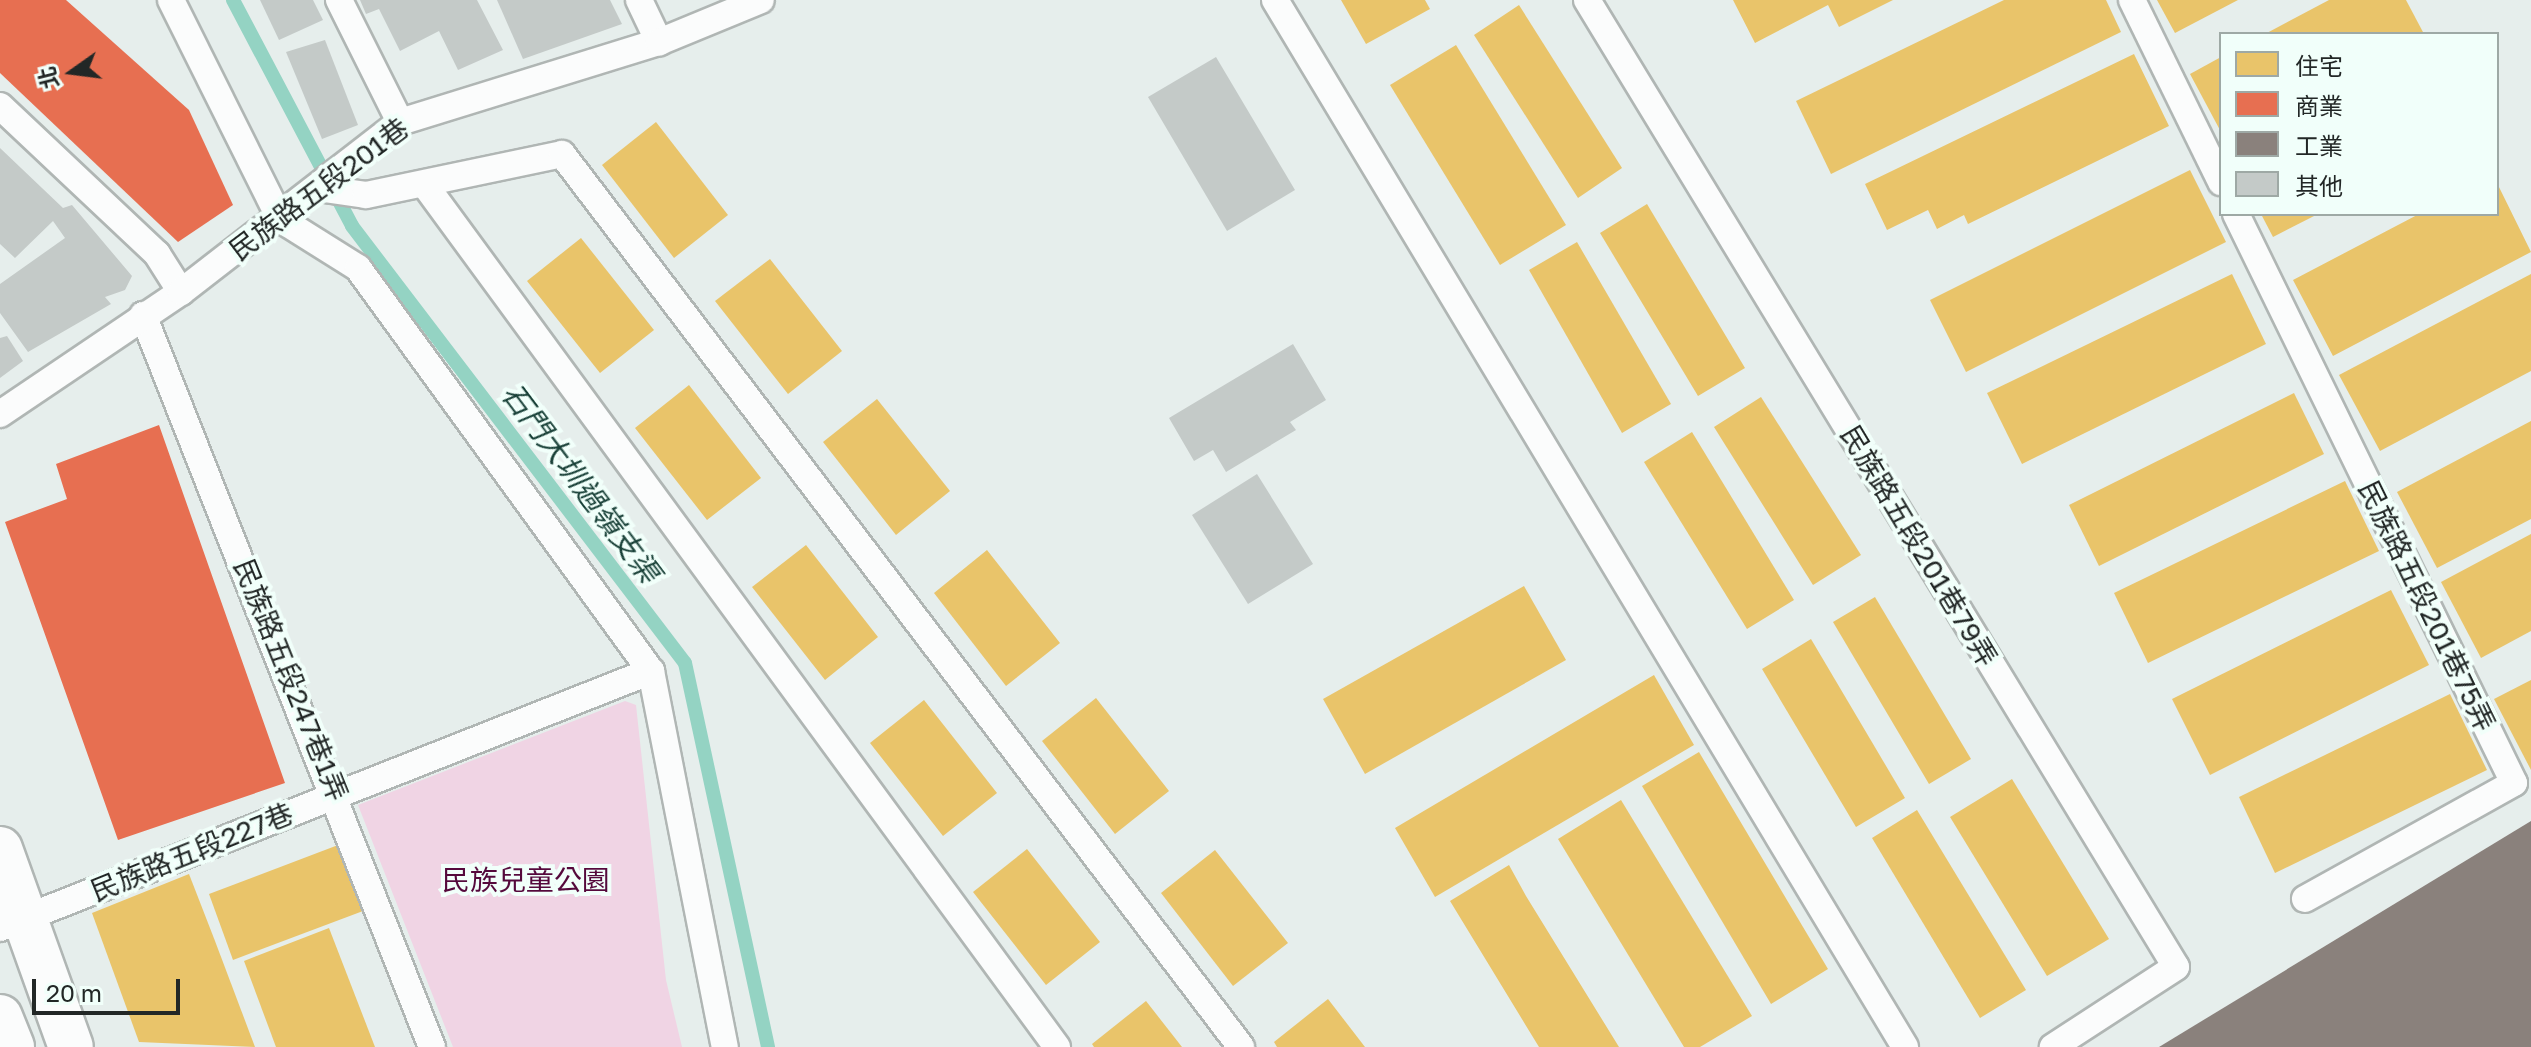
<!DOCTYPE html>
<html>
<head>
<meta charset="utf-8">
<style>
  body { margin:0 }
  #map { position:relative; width:2531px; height:1047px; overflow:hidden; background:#e6eeec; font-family:"Golos Text","Noto Sans TC",sans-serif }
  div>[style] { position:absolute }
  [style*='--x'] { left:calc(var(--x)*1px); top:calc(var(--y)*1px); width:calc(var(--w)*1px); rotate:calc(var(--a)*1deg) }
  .green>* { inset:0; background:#f0d4e4 }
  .homes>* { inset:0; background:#e9c46a }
  .shops>* { inset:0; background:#e76f51 }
  .industry>* { inset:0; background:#8a817c }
  .stream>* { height:14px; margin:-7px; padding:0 7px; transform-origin:7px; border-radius:7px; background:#94d3c3 }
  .building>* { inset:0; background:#c4cac8 }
  .roads { filter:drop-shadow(2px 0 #b0b6b4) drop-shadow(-2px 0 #b0b6b4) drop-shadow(0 2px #b0b6b4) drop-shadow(0 -2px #b0b6b4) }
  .lane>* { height:26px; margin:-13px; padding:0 13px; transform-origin:13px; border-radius:13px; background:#fbfcfc }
  .secondary>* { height:44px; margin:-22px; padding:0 22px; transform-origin:22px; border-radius:22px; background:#fbfcfc }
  span { translate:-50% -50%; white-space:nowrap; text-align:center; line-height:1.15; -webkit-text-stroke:8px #f1fffa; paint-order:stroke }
  .street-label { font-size:28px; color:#222726 }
  .park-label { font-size:28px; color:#55093c }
  .water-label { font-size:30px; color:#194138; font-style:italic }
  .legend { position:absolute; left:2219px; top:32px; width:280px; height:184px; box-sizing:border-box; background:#f1fffa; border:2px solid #9ea9a5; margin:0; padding:10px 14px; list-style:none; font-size:24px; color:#222726 }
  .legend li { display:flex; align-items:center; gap:16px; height:40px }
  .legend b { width:40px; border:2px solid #9ea9a5 }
  .north { position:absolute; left:32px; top:32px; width:80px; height:80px; -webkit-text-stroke:6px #f1fffa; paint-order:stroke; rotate:256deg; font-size:22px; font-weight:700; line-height:32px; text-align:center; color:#222726 }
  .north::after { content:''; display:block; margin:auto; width:28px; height:36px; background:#222726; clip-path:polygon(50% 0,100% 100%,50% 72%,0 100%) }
  .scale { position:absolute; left:32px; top:979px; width:148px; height:36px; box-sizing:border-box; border:4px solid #222726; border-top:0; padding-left:10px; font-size:24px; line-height:28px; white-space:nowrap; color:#222726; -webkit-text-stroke:6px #f1fffa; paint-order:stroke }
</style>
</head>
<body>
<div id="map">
  <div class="green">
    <div style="clip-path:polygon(625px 701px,636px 705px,666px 980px,682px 1047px,453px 1047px,358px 805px)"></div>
  </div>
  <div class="homes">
    <div style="clip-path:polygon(1341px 0,1425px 0,1430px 9px,1366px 44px)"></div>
    <div style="clip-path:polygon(1733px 0,1893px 0,1839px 27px,1828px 5px,1755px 43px)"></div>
    <div style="clip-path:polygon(2004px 0,2106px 0,2121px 32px,1831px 174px,1796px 101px)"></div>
    <div style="clip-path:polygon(2157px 0,2238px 0,2175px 33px)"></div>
    <div style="clip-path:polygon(2329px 0,2406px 0,2424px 34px,2265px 34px)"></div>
    <div style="clip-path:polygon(1519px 5px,1622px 168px,1578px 198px,1474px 35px)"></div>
    <div style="clip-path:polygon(1456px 45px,1566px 225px,1500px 265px,1390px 85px)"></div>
    <div style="clip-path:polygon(2134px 54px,2169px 126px,1968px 224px,1964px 215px,1937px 229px,1928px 210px,1887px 230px,1865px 184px)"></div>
    <div style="clip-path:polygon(2221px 57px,2221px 132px,2190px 74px)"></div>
    <div style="clip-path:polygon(656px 122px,728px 215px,674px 258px,602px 165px)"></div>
    <div style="clip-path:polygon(2190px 170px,2226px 242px,1966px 372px,1930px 300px)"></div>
    <div style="clip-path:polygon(2497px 183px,2531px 252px,2333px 356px,2293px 280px,2419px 214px,2497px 214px)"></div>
    <div style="clip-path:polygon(1647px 204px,1745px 368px,1698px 396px,1600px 233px)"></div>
    <div style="clip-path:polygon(2261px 214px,2318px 214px,2273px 237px)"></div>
    <div style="clip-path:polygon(581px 238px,654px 330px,600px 373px,527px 281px)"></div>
    <div style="clip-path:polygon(1577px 242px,1671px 404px,1622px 433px,1529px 270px)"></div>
    <div style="clip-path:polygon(770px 259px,842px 351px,788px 394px,715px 301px)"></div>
    <div style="clip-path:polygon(2232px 274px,2266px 344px,2022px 464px,1987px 393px)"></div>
    <div style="clip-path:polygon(2531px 274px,2531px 371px,2380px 451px,2339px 375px)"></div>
    <div style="clip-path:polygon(689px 385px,761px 478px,707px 520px,635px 428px)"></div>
    <div style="clip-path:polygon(2294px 393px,2324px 454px,2099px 566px,2069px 505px)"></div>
    <div style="clip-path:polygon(1761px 397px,1861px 555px,1813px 585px,1714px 427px)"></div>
    <div style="clip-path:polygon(877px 399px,950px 491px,896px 535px,823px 442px)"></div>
    <div style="clip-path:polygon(2531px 421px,2531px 519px,2437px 568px,2397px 492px)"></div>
    <div style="clip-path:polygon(1692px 432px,1794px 600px,1747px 629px,1644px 462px)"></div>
    <div style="clip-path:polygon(2345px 481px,2379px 551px,2148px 663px,2114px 593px)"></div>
    <div style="clip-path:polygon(2531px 534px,2531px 631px,2481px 658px,2441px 582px)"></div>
    <div style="clip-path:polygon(806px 545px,878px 637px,825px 680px,752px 587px)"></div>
    <div style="clip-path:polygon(987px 550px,1060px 643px,1006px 686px,934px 593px)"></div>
    <div style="clip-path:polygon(1524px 586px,1566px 660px,1365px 774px,1323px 699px)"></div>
    <div style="clip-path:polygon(2391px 590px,2429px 665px,2210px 775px,2172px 699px)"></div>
    <div style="clip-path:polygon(1875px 597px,1971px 759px,1929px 784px,1833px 622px)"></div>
    <div style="clip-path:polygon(1811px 639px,1905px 798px,1856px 827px,1762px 669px)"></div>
    <div style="clip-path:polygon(1654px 675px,1694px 745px,1435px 897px,1395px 828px)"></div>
    <div style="clip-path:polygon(2531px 680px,2531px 770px,2494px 699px)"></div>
    <div style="clip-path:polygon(2450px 694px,2487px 770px,2275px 873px,2239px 797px)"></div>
    <div style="clip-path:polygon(1096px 698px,1169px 791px,1115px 834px,1042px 741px)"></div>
    <div style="clip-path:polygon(924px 700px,997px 793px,943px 836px,870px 743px)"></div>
    <div style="clip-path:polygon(1699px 752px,1828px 969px,1771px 1004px,1642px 786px)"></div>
    <div style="clip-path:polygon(2012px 779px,2109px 939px,2047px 976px,1950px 817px)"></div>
    <div style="clip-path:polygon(1621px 800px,1752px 1016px,1700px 1047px,1684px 1047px,1558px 839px)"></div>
    <div style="clip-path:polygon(1917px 810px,2026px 990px,1980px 1018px,1872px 838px)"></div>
    <div style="clip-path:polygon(346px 842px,371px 908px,233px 960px,209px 894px)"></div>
    <div style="clip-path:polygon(1027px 849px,1100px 942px,1046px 985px,973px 892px)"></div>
    <div style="clip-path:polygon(1215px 850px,1288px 943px,1233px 986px,1161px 893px)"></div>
    <div style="clip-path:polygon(1509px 865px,1526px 896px,1619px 1047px,1539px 1047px,1450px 901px)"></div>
    <div style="clip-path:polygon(189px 874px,215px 941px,255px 1047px,139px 1042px,92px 913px)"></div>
    <div style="clip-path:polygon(329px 928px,375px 1047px,276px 1047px,244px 961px)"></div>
    <div style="clip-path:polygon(1328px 999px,1365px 1047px,1277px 1047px,1274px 1042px)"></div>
    <div style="clip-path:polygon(1146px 1001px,1182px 1047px,1094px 1047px,1092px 1044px)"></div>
  </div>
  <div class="shops">
    <div style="clip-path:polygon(0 0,66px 0,189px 110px,233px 205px,178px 242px,0 73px)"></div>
    <div style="clip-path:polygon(159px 425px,285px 783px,118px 840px,5px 522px,67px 499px,56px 464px)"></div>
  </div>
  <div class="industry">
    <div style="clip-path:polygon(2531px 821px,2531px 1047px,2159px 1047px)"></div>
  </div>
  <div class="stream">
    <div style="--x:233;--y:0;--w:255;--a:62.2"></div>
    <div style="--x:352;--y:226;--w:549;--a:52.69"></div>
    <div style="--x:685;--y:663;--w:393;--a:77.8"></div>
  </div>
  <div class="building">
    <div style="clip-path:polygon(260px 0,313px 0,323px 20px,279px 40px)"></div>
    <div style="clip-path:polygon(360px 0,477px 0,503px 50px,458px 70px,439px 31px,400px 51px,379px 9px,366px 14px)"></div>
    <div style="clip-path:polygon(497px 0,610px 0,622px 24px,523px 59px)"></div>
    <div style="clip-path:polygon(325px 40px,358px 125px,322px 139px,286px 52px)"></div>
    <div style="clip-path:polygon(1216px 57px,1295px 190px,1227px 231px,1148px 97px)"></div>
    <div style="clip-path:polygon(0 148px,63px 208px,72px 205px,132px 276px,125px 290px,105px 297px,111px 304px,28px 352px,0 313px,0 284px,65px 238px,53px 221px,15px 258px,0 244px)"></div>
    <div style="clip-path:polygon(7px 336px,23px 361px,0 378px,0 338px)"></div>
    <div style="clip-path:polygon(1293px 344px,1326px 400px,1290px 422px,1296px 430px,1226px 472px,1213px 450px,1194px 461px,1169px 418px)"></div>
    <div style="clip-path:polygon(1257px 474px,1313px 564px,1248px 604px,1192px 515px)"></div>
  </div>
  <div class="roads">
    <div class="lane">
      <div style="--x:171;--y:0;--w:245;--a:63.5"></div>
      <div style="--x:280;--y:219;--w:92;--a:32.1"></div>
      <div style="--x:358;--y:268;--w:498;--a:54"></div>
      <div style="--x:651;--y:671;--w:383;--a:78.9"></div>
      <div style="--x:339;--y:0;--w:136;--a:63.4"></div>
      <div style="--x:639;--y:0;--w:47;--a:64.5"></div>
      <div style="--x:1275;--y:0;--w:1222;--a:58.96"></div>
      <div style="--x:1587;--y:0;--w:1132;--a:58.65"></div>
      <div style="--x:2176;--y:967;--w:147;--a:147"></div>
      <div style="--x:2132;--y:0;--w:203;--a:63.9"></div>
      <div style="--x:0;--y:106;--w:216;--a:43.3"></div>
      <div style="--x:157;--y:254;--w:45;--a:57.7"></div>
      <div style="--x:425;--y:185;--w:1069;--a:53.75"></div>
      <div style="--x:317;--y:188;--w:49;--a:8.1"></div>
      <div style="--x:366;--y:195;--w:200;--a:-11.8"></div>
      <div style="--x:562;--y:154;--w:1122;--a:52.75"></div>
      <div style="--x:2236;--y:214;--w:633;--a:63.96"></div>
      <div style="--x:2514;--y:783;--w:239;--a:151"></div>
      <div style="--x:143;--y:315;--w:787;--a:68.46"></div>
      <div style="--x:0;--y:414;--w:218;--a:-34"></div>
      <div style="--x:181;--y:292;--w:277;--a:-37.8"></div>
      <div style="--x:400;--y:122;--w:271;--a:-17.2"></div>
      <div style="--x:659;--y:42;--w:110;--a:-22.4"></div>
      <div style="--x:0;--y:928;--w:700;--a:-21.54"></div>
    </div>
    <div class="secondary">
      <div style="--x:0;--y:849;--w:210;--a:70.3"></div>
      <div style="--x:0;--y:1017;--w:32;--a:68"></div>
    </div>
  </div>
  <div class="street-label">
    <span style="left:319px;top:189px;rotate:-37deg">民族路五段201巷</span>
    <span style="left:1919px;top:546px;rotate:59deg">民族路五段201巷79弄</span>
    <span style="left:2427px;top:606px;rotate:64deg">民族路五段201巷75弄</span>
    <span style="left:291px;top:680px;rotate:68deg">民族路五段247巷1弄</span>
    <span style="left:192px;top:852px;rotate:-22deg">民族路五段227巷</span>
  </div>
  <div class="park-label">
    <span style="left:526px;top:880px">民族兒童公園</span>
  </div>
  <div class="water-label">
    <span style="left:581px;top:483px;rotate:53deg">石門大圳過嶺支渠</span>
  </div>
  <ul class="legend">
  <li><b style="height:22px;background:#e9c46a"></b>住宅</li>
  <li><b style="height:22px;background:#e76f51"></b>商業</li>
  <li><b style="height:22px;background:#8a817c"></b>工業</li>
  <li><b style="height:22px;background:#c4cac8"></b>其他</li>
  </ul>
  <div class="north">北</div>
  <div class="scale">20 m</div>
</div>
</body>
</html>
